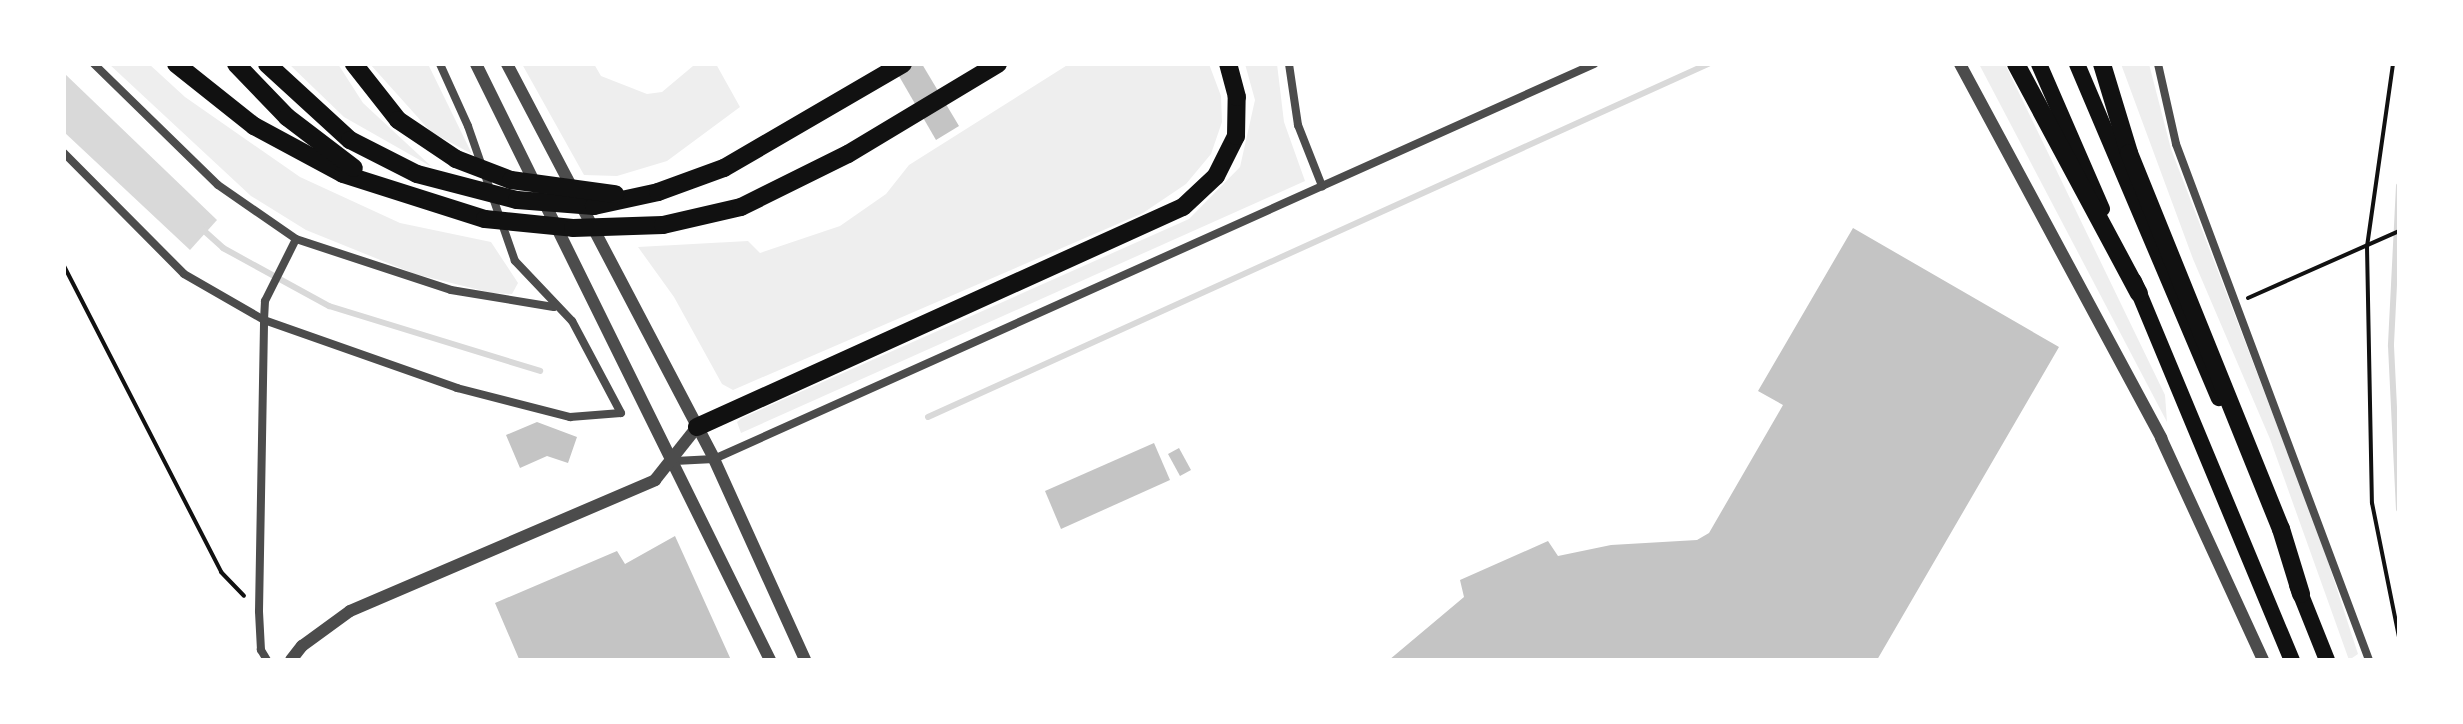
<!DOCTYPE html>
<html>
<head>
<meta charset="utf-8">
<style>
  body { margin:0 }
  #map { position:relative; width:2463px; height:724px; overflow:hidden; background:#fff; font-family:"Times New Roman",serif }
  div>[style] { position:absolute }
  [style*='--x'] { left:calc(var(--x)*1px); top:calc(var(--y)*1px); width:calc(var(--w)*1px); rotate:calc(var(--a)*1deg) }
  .green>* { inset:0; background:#eee }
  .water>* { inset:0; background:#d9d9d9 }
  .stream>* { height:6px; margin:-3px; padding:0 3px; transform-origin:3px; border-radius:3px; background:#d9d9d9 }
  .building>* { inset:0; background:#c4c4c4 }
  .path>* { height:4px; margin:-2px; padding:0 2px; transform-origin:2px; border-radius:2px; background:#111 }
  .minor>* { height:8px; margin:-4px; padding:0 4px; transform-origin:4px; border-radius:4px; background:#4c4c4c }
  .tertiary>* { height:12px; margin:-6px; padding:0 6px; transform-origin:6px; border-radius:6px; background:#4c4c4c }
  .trunk>* { height:16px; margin:-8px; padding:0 8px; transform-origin:8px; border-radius:8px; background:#111 }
  .motorway>* { height:18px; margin:-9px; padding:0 9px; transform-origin:9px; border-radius:9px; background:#111 }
  span { translate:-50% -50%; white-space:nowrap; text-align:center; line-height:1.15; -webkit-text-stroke:8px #fff; paint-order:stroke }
  .frame { position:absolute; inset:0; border:66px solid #fff; pointer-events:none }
</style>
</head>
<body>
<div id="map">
  <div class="green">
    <div style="clip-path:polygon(109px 64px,149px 64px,185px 97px,300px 177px,400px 223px,491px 242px,518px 283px,512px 294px,492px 293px,415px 274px,306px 230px,251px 196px)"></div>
    <div style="clip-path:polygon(289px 64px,338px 64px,363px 103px,432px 167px,344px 117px)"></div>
    <div style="clip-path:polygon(370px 64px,428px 64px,472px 154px,431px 132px)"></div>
    <div style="clip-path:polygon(522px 64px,594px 64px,601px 76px,647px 94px,662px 92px,693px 66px,716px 64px,740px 107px,667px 161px,617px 176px,584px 175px)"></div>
    <div style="clip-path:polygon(1069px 64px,1209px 64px,1221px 96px,1222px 122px,1211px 154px,1186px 184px,1143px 213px,733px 390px,722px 384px,674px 297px,638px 247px,748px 241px,760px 253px,840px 226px,886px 194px,909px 165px)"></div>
    <div style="clip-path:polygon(1245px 64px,1277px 64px,1284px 122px,1305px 181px,741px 433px,737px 422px,742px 418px,1189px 219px,1240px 167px,1255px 100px)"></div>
    <div style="clip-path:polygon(1979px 64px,2005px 64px,2165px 395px,2167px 422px)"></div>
    <div style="clip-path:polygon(2121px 64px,2149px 64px,2171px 149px,2320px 537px,2358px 654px,2349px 660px,2270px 439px,2193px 259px)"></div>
  </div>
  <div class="water">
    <div style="clip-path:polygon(64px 73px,217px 220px,190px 250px,64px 132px)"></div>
  </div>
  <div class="stream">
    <div style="--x:2399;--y:186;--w:160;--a:92.9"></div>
    <div style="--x:2391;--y:346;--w:163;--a:87.2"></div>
    <div style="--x:201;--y:228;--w:30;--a:42"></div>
    <div style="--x:223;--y:248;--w:121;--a:28.7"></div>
    <div style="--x:329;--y:306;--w:221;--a:17.1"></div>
    <div style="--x:928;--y:417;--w:856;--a:-24.35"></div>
  </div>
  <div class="building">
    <div style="clip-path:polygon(892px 64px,922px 64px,959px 126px,936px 140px)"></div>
    <div style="clip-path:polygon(1853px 228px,2059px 347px,1877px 660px,1389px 660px,1464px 597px,1460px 580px,1548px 541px,1558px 556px,1611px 545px,1697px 540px,1709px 533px,1783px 405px,1758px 391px)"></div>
    <div style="clip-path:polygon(537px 422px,577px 437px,568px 463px,547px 456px,520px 468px,506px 435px)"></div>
    <div style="clip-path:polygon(1154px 443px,1170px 480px,1061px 529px,1045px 491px)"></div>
    <div style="clip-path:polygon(1179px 448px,1191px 470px,1180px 476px,1168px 454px)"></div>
    <div style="clip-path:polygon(675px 536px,731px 660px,519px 659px,495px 603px,617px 551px,625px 564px)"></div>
  </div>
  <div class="path">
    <div style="--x:2393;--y:64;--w:185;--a:98.1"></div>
    <div style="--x:2367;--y:247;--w:256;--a:88.9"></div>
    <div style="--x:2372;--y:503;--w:137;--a:78.6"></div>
    <div style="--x:64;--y:266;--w:344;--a:62.8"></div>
    <div style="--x:221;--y:572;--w:33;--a:46"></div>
    <div style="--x:2248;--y:298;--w:165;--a:-23.9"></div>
  </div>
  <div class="minor">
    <div style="--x:94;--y:64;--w:173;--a:44.3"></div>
    <div style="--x:218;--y:185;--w:95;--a:34.7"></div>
    <div style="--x:296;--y:239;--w:163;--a:18.2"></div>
    <div style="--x:451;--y:290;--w:104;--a:9.4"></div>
    <div style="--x:1289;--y:64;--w:62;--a:81.6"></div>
    <div style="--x:1298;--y:125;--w:66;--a:68.5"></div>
    <div style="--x:2158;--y:64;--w:82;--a:77.3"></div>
    <div style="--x:2176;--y:144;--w:551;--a:69.49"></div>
    <div style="--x:64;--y:153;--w:170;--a:45.2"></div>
    <div style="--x:184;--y:274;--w:92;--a:29.9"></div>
    <div style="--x:264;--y:320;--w:205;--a:19.4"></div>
    <div style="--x:457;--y:388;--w:117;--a:14.4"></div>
    <div style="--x:570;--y:417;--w:51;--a:-4.5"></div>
    <div style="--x:621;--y:413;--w:104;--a:-118"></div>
    <div style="--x:572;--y:321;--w:83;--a:-133.5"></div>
    <div style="--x:515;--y:261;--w:143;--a:-109.2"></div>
    <div style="--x:468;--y:126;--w:68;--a:-114.3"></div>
    <div style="--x:675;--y:461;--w:39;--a:-3"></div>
    <div style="--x:714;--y:459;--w:965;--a:-24.17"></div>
    <div style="--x:267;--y:660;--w:12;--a:-121"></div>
    <div style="--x:261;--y:650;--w:39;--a:-93"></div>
    <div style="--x:259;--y:611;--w:291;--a:-89"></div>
    <div style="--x:264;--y:320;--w:19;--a:-87"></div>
    <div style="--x:265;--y:301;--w:69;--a:-63.4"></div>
  </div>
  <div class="tertiary">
    <div style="--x:476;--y:64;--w:665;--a:63.74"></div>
    <div style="--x:507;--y:64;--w:446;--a:62.3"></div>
    <div style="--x:714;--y:459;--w:221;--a:65.6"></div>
    <div style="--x:1960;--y:64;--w:425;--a:61.7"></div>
    <div style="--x:2161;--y:438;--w:244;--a:65.3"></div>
    <div style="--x:291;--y:660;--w:18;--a:-52"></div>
    <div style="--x:302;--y:646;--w:59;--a:-36.1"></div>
    <div style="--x:350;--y:611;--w:332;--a:-23.2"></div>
    <div style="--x:655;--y:480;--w:68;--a:-51.6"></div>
  </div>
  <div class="trunk">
    <div style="--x:2039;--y:64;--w:158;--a:66.5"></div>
    <div style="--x:2077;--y:64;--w:363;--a:67"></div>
    <div style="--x:2134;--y:281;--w:411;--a:67.4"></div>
    <div style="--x:2297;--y:585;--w:81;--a:68.2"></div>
  </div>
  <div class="motorway">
    <div style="--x:176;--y:64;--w:100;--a:38.5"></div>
    <div style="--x:254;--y:126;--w:101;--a:28.3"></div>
    <div style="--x:343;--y:174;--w:149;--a:17.6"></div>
    <div style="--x:485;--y:219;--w:88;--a:5.8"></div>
    <div style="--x:573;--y:228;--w:90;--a:-1.9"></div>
    <div style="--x:663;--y:225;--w:80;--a:-13"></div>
    <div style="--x:741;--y:207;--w:119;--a:-26.4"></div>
    <div style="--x:848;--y:154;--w:175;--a:-31"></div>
    <div style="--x:236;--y:64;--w:74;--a:46.1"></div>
    <div style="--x:287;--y:117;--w:84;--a:37.3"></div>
    <div style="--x:267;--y:64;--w:113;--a:42.5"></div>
    <div style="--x:350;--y:140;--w:75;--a:26.9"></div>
    <div style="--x:417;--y:174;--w:103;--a:14.6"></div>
    <div style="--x:517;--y:200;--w:77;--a:4.5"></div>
    <div style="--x:594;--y:206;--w:66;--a:-12.3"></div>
    <div style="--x:658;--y:192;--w:70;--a:-20"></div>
    <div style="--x:724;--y:168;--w:207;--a:-30.2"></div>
    <div style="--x:354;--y:64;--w:71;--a:51.8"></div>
    <div style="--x:398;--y:120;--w:70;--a:33.9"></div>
    <div style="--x:456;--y:159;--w:59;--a:20.9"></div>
    <div style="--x:511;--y:180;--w:105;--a:7.7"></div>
    <div style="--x:2016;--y:64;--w:260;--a:61.8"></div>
    <div style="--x:2102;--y:64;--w:93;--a:73.1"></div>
    <div style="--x:2129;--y:153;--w:406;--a:68"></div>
    <div style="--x:2281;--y:529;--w:68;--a:72.9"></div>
    <div style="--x:697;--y:427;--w:533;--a:-24.36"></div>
    <div style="--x:1183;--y:207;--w:45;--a:-43.2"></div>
    <div style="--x:1216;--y:176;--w:45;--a:-63.4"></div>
    <div style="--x:1236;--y:136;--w:39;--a:-89"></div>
    <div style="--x:1237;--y:97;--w:34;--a:-105"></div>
  </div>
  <div class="frame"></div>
</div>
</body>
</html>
